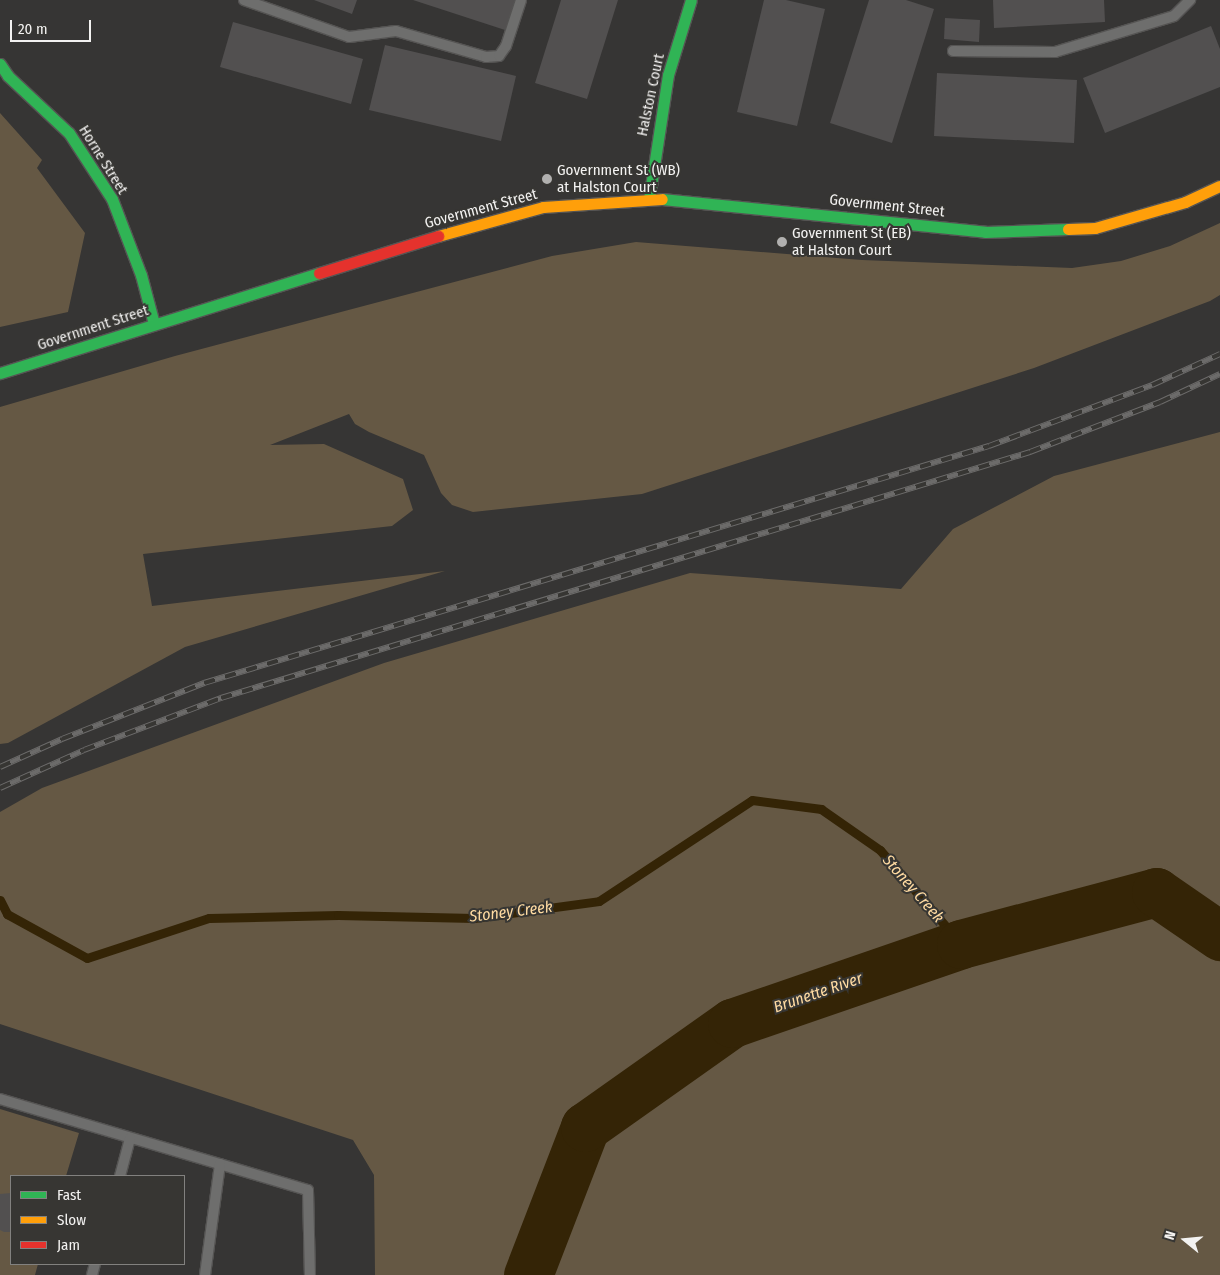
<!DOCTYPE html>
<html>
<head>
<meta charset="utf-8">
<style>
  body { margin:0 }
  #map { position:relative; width:1220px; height:1275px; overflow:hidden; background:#363534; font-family:"Fira Sans Condensed",sans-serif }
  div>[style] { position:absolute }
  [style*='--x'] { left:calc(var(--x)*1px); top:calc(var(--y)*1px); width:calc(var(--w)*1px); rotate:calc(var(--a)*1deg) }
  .green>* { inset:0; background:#655844 }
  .stream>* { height:9px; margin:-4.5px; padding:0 4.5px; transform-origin:4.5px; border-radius:4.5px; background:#342406 }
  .river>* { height:49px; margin:-24.5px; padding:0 24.5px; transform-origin:24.5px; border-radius:24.5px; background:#342406 }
  .building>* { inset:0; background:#525050 }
  .roads { filter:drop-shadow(1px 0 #555453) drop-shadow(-1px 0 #555453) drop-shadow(0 1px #555453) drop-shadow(0 -1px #555453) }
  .lane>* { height:10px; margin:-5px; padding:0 5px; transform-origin:5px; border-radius:5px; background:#6e6e6d }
  .fast>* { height:11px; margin:-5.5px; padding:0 5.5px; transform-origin:5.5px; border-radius:5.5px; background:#30b455 }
  .slow>* { height:11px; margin:-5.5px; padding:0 5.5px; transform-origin:5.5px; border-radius:5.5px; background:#ff9f0a }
  .jam>* { height:11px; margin:-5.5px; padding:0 5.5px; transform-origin:5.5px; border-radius:5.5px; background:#e5322d }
  .rail>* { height:5.5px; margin-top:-2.75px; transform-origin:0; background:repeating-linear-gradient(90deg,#373633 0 11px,#6c6b6a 0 22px); box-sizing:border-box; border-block:1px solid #6c6b6a }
  .dots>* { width:14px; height:14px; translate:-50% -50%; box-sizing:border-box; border:2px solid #373633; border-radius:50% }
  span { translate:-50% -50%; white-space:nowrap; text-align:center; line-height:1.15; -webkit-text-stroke:4px #373633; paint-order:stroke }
  .street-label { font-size:15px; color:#f3f2f1 }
  .poi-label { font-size:15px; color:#f3f2f1 }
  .left { translate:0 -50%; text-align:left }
  .water-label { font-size:16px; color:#ffdba2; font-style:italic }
  .legend { position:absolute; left:10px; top:1175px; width:175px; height:90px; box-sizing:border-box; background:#373633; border:1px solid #82817f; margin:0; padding:6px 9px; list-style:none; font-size:15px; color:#f3f2f1 }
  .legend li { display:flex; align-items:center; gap:10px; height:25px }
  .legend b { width:25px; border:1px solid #82817f }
  .north { position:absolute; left:1160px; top:1215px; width:50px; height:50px; -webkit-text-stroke:4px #373633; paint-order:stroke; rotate:287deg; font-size:14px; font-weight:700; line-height:20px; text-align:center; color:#f3f2f1 }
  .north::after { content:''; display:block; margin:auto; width:18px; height:22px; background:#f3f2f1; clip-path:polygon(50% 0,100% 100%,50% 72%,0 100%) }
  .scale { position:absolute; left:10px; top:20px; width:81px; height:22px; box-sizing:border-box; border:2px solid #f3f2f1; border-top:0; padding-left:6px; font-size:15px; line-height:18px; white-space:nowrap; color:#f3f2f1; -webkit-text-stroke:4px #373633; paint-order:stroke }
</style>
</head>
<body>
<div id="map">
  <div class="green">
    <div style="clip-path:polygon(0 113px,42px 160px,37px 168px,85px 233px,68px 312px,0 327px)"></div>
    <div style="clip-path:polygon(1220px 223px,1220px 295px,1210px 301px,1034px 368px,642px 494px,473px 512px,452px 505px,441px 493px,424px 455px,369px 432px,355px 424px,349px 414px,270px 445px,324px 444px,403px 479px,413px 510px,392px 526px,143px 554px,152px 606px,445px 571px,185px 647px,8px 743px,0 744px,0 407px,175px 356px,552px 256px,636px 242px,862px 260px,1072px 268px,1121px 261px,1170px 246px)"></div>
    <div style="clip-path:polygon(1220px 432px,1220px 1275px,375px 1275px,374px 1175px,353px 1140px,0 1024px,0 812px,42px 788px,384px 663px,690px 573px,901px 589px,953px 529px,1054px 476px)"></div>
    <div style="clip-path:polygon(0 1109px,79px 1133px,66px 1176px,11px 1176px,11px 1264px,38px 1264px,35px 1275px,0 1275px)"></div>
  </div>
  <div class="stream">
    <div style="--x:0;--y:900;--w:16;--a:63"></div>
    <div style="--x:7;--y:914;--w:91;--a:28.8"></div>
    <div style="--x:87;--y:958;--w:128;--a:-18.2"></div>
    <div style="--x:209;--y:918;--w:129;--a:-1.3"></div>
    <div style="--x:338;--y:915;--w:136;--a:1.3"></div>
    <div style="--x:474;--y:918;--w:126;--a:-7.7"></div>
    <div style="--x:599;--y:901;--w:183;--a:-33.4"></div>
    <div style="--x:752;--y:800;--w:70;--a:7.4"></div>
    <div style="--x:821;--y:809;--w:72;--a:34.8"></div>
    <div style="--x:880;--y:850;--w:124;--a:49.2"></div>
  </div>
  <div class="river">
    <div style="--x:528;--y:1275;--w:159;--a:-68.9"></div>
    <div style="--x:585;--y:1127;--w:180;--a:-35.3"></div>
    <div style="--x:732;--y:1023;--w:242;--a:-19"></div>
    <div style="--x:961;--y:944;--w:202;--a:-14.9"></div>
    <div style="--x:1156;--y:892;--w:78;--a:34.5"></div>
  </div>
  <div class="building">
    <div style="clip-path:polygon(314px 0,357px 0,352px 14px)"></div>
    <div style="clip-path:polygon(413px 0,515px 0,505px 30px)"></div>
    <div style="clip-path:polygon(561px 0,618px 0,587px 99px,535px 83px)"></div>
    <div style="clip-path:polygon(764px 0,786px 0,825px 9px,797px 126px,737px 112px)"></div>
    <div style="clip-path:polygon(869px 0,906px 0,934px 9px,892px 143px,830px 123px)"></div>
    <div style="clip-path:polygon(993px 0,1104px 0,1105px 22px,994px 28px)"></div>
    <div style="clip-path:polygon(945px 18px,980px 20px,979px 42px,944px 39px)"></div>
    <div style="clip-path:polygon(233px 22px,363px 59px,351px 104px,220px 67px)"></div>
    <div style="clip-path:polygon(1211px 26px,1220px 49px,1220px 87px,1105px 133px,1083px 78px)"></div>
    <div style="clip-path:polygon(385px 45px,516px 76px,501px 141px,369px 110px)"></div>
    <div style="clip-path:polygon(937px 73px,1077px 80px,1074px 143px,934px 136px)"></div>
    <div style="clip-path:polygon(11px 1193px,11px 1232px,4px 1232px,0 1230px,0 1194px)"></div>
  </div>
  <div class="roads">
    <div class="lane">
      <div style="--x:244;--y:0;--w:111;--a:19.4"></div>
      <div style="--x:349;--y:37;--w:47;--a:-7.3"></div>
      <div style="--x:396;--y:31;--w:94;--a:16.1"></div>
      <div style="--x:486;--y:57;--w:13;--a:-4"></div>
      <div style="--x:499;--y:56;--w:12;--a:-55"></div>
      <div style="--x:506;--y:46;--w:48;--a:-71.9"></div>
      <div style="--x:953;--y:51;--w:102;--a:0.6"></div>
      <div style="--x:1055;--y:52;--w:124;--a:-16.8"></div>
      <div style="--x:1174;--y:16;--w:23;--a:-45"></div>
      <div style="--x:0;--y:1099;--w:321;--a:16.5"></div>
      <div style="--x:308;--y:1190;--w:85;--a:88.7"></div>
      <div style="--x:120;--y:1176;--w:39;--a:-75"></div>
      <div style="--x:92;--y:1275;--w:11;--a:-75"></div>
      <div style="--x:205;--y:1275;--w:112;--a:-82.3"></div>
    </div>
    <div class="fast">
      <div style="--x:0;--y:64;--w:14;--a:56"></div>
      <div style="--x:8;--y:76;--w:83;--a:43.1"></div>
      <div style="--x:69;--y:133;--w:79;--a:56.9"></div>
      <div style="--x:112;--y:199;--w:81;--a:69.1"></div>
      <div style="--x:141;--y:275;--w:51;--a:75.1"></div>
      <div style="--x:649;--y:199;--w:125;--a:-81.3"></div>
      <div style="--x:668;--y:75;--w:78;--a:-73"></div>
      <div style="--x:662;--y:199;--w:325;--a:5.8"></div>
      <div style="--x:985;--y:232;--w:83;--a:-2.1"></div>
      <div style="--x:0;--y:373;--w:334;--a:-17.4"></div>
    </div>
    <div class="slow">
      <div style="--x:1068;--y:229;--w:27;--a:-2"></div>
      <div style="--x:1095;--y:228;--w:94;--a:-16.1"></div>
      <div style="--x:1185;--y:202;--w:38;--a:-25"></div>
      <div style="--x:438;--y:236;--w:109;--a:-15.4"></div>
      <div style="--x:543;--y:207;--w:119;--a:-3.8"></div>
    </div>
    <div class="jam">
      <div style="--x:319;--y:273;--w:125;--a:-17.3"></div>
    </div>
  </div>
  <div class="rail">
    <div style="--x:0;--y:767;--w:68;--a:-24.3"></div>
    <div style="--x:62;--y:739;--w:153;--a:-21.5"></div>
    <div style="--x:204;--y:683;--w:820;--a:-16.8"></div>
    <div style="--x:989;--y:446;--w:174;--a:-20.5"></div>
    <div style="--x:1152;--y:385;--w:75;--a:-24.5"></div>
    <div style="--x:0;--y:788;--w:92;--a:-24.3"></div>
    <div style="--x:84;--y:750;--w:147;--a:-20.8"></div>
    <div style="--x:221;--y:698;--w:846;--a:-16.91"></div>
    <div style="--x:1030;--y:452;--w:139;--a:-21"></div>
    <div style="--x:1160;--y:402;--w:66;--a:-25"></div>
  </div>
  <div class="dots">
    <div style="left:547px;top:179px;background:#b1b0af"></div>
    <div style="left:782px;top:242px;background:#b1b0af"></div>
  </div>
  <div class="street-label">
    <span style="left:651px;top:95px;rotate:-78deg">Halston Court</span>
    <span style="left:103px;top:160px;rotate:58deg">Horne Street</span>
    <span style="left:887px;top:206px;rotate:6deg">Government Street</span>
    <span style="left:481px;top:209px;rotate:-15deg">Government Street</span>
    <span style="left:93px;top:328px;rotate:-18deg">Government Street</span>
  </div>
  <div class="poi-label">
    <span class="left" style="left:557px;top:179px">Government St (WB)<br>at Halston Court</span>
    <span class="left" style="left:792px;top:242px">Government St (EB)<br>at Halston Court</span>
  </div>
  <div class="water-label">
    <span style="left:913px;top:889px;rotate:49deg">Stoney Creek</span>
    <span style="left:511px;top:912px;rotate:-7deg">Stoney Creek</span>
    <span style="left:818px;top:993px;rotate:-19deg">Brunette River</span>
  </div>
  <ul class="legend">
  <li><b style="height:6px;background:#30b455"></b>Fast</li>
  <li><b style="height:6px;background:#ff9f0a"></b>Slow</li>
  <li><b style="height:6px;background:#e5322d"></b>Jam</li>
  </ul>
  <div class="north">N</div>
  <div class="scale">20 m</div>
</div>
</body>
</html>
